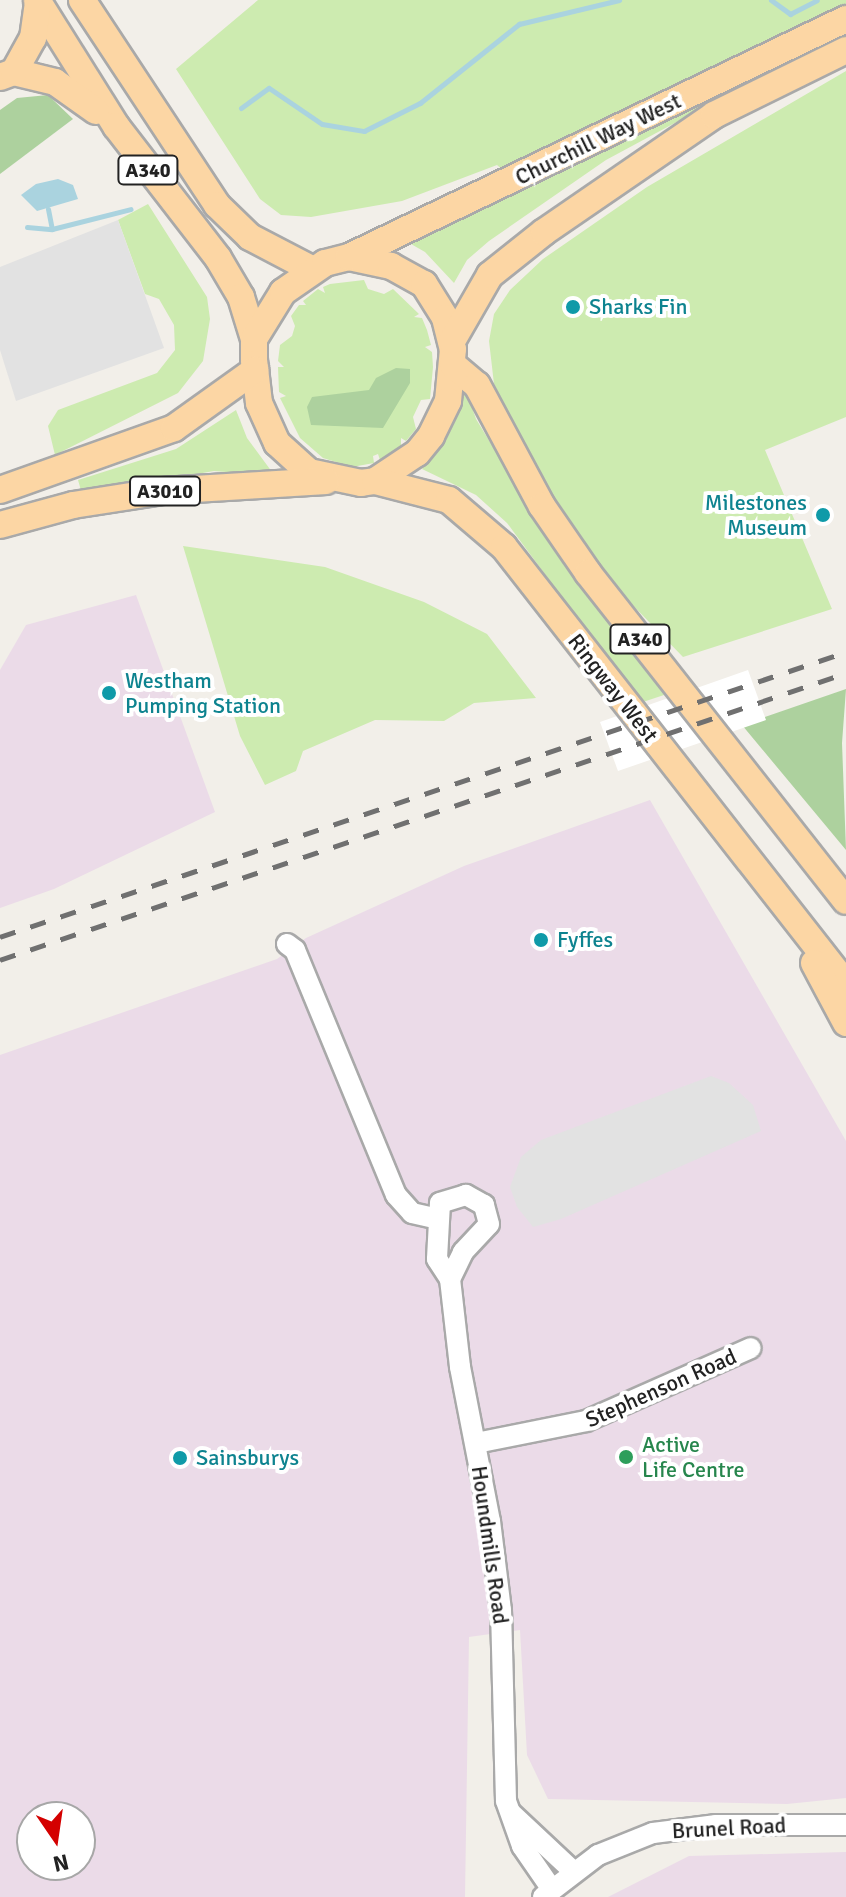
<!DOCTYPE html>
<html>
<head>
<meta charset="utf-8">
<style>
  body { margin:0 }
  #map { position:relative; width:846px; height:1897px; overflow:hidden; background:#f2efe9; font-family:Signika,sans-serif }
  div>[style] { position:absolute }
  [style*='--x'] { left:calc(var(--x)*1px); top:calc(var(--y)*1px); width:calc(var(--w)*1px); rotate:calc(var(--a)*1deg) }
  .industrial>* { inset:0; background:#ebdbe8 }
  .grass>* { inset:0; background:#cdebb0 }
  .forest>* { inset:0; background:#add19e }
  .parking>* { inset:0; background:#e2e2e2 }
  .water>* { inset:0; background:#aad3df }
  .pier>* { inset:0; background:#fff }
  .stream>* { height:5px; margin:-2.5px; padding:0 2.5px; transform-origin:2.5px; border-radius:2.5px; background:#aad3df }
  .roads { filter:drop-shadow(2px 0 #a9a9a9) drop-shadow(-2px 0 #a9a9a9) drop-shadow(0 2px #a9a9a9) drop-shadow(0 -2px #a9a9a9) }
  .minor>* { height:20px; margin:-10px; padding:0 10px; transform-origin:10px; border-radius:10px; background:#fff }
  .major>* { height:26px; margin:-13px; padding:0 13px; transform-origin:13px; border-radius:13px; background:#fcd6a4 }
  .rail>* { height:5px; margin-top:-2.5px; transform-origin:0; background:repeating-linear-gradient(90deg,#707070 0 16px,transparent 0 32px) }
  .dots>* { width:22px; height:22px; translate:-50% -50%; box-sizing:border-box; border:4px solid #fff; border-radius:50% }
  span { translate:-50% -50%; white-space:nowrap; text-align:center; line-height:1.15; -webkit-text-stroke:8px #fff; paint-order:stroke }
  .shield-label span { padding:2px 6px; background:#fff; border:2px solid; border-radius:6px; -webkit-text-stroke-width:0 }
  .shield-label { font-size:20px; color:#222; font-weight:700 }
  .street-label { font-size:22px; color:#222 }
  .culture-label { font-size:22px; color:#0d838f }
  .left { translate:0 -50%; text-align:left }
  .right { translate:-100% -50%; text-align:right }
  .leisure-label { font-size:22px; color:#27864d }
  .north { position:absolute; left:16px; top:1801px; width:80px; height:80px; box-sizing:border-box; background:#fff; border:2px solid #a7a7a7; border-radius:50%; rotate:167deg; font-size:22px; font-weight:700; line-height:32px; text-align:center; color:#222 }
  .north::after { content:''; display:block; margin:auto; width:28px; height:36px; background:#d40000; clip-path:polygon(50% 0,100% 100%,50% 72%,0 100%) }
</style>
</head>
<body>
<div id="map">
  <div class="industrial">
    <div style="clip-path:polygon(136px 595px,215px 812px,54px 889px,0 908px,0 670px,26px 625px)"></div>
    <div style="clip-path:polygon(evenodd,650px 800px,846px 1141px,846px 1798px,787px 1804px,548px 1799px,527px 1755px,520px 1630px,469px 1637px,465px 1897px,0 1897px,0 1055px,277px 959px,306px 938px,464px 866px,650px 800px,32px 1817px,80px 1817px,80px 1865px,32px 1865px,32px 1817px)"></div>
    <div style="clip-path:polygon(846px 1852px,846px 1897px,608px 1897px,689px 1856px)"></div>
  </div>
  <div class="grass">
    <div style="clip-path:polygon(258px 0,846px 0,846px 6px,506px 173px,497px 165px,402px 201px,311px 217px,281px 215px,260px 199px,176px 69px)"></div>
    <div style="clip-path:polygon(846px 31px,606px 160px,489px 241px,467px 260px,454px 283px,425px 252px,404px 240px)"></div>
    <div style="clip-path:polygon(846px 71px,846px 417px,765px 450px,832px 609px,683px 657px,589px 560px,554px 505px,494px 384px,489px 341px,494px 314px,510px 290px,543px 259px,647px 187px)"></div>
    <div style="clip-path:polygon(148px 204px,207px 297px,210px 319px,203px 361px,178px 393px,55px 455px,48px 426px,58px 410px,157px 373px,175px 350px,174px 325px,159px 299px,145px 294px,118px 220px)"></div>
    <div style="clip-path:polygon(364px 280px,368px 289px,384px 294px,393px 289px,419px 314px,414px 317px,422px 318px,427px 330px,431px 345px,425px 347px,432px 352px,433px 367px,430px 399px,421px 400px,413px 417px,416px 429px,406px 441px,401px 438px,401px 446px,387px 458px,380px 460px,378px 454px,373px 456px,374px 463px,352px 467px,323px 458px,300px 438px,280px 398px,286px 396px,279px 392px,278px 367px,284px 367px,278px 361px,280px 345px,292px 336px,295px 326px,291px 316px,299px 305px,306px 305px,303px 301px,318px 289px,325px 293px,323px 287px,330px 284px)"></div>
    <div style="clip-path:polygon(466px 390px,476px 419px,555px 549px,670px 693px,640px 703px,507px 523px,476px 495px,422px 469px,443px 445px)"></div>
    <div style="clip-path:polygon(236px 410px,247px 438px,275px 476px,214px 471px,82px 494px,78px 480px,176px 449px)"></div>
    <div style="clip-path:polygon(183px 546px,325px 567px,424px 602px,487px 634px,536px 698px,474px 703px,444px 721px,375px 720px,303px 751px,296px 771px,265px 785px,240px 736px)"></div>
  </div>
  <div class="forest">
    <div style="clip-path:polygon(48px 95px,73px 119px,0 174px,0 110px,17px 98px)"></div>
    <div style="clip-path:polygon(396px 368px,410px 369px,410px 383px,383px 428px,311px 425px,307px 407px,312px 397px,369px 390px,376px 378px)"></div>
    <div style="clip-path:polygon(846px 689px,842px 743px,846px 850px,742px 725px)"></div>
  </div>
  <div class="parking">
    <div style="clip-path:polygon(118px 220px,164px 348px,16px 401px,0 350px,0 267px)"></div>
    <div style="clip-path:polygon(711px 1076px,729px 1083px,753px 1105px,761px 1131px,561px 1219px,533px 1227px,517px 1207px,510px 1187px,521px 1157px,541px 1140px)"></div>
  </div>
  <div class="water">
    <div style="clip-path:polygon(58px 179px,73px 185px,78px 199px,37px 211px,21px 195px,36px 184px)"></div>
  </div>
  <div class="pier">
    <div style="clip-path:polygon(748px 670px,766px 720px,618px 771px,600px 722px)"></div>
  </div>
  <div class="stream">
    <div style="--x:771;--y:0;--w:24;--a:36"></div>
    <div style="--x:790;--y:14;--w:30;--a:-27"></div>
    <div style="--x:241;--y:108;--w:34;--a:-36"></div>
    <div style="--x:269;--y:88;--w:64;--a:34.2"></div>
    <div style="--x:322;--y:124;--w:43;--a:9.5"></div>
    <div style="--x:364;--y:131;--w:63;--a:-26.6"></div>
    <div style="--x:420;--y:103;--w:127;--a:-38.6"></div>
    <div style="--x:519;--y:24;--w:103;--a:-13.5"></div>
    <div style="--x:48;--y:209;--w:20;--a:79"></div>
    <div style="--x:27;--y:227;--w:25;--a:5"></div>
    <div style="--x:52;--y:229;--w:81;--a:-14.2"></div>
  </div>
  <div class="roads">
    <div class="minor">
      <div style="--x:287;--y:944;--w:10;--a:37"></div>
      <div style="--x:295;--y:950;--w:265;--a:67.6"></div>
      <div style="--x:396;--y:1195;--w:24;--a:48"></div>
      <div style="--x:412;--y:1213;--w:26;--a:13"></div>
      <div style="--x:450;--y:1279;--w:30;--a:-64"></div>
      <div style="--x:463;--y:1252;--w:38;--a:-47"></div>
      <div style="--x:489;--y:1224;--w:20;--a:-105"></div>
      <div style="--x:484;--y:1205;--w:21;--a:-151"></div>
      <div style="--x:466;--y:1195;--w:27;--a:163"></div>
      <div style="--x:440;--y:1203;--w:56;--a:93.1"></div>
      <div style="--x:437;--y:1259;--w:24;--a:57"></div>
      <div style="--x:450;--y:1279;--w:89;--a:83.5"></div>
      <div style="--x:460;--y:1367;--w:157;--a:79"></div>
      <div style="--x:490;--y:1521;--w:90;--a:83"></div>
      <div style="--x:501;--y:1610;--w:191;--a:88.5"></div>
      <div style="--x:506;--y:1801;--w:48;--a:70.4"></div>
      <div style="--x:522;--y:1846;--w:51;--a:55.4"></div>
      <div style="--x:476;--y:1443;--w:112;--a:-11.3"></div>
      <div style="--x:586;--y:1421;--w:180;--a:-23.9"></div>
      <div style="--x:511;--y:1813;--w:83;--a:43.1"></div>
      <div style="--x:543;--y:1897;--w:69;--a:-37.4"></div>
      <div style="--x:598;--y:1855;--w:59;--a:-21.8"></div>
      <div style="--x:653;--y:1833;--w:64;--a:-7.2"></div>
      <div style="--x:716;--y:1825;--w:130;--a:0"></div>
    </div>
    <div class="major">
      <div style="--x:37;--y:0;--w:149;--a:57.9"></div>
      <div style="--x:116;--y:126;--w:167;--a:52.3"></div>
      <div style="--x:218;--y:258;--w:45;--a:59.5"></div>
      <div style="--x:241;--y:297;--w:44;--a:72.8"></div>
      <div style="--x:82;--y:0;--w:245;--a:56.6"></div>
      <div style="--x:217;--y:205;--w:46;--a:44.1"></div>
      <div style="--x:250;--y:237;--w:71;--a:27.6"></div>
      <div style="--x:14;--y:72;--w:42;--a:13.7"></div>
      <div style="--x:55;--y:82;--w:50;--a:35.3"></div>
      <div style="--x:0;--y:77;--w:15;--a:-20"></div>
      <div style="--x:14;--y:72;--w:39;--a:-61"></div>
      <div style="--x:33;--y:38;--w:36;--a:-82"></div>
      <div style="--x:349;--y:257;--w:43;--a:12.1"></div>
      <div style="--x:391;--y:266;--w:38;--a:29"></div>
      <div style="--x:424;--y:284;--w:40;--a:58"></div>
      <div style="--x:445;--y:318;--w:32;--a:76"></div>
      <div style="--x:453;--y:349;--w:52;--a:95.5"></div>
      <div style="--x:448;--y:401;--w:39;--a:116"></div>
      <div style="--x:431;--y:436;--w:22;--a:129"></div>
      <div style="--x:417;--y:453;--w:50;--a:146.3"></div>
      <div style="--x:375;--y:481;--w:14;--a:172"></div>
      <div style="--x:361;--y:483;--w:53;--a:-168.1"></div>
      <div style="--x:309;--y:472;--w:43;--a:-137.8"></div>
      <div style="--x:277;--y:443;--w:44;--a:-114.2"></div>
      <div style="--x:259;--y:403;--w:43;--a:-96.6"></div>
      <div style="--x:254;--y:360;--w:21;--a:-90"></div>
      <div style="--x:254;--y:339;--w:55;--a:-58.3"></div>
      <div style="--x:283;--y:292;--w:51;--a:-34.6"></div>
      <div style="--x:325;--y:263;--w:25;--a:-14"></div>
      <div style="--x:349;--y:257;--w:551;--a:-25.59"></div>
      <div style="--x:452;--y:341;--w:76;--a:-60.1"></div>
      <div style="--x:490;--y:275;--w:69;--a:-38.5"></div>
      <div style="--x:544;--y:232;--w:206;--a:-34.5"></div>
      <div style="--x:714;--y:115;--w:147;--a:-26.2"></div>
      <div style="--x:453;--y:365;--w:31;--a:40"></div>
      <div style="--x:477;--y:385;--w:137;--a:61.8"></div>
      <div style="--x:542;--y:506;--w:81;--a:55.5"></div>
      <div style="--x:588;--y:573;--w:417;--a:51.8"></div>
      <div style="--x:375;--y:481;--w:76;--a:14.4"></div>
      <div style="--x:449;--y:500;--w:72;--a:40.5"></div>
      <div style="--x:504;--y:547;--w:555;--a:51.95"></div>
      <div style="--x:0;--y:490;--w:185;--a:-19.6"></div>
      <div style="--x:174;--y:428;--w:100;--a:-35.6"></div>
      <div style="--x:0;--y:525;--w:76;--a:-15.3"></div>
      <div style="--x:73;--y:505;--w:90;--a:-8.9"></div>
      <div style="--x:162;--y:491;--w:164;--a:-3.5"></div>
      <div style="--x:814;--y:963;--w:68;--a:61.9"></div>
    </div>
  </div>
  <div class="rail">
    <div style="--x:0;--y:937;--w:893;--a:-18.62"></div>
    <div style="--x:0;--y:960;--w:893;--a:-18.74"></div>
  </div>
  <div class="dots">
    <div style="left:573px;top:307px;background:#0f9aa8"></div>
    <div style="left:823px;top:515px;background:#0f9aa8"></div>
    <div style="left:109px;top:693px;background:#0f9aa8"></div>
    <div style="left:541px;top:940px;background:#0f9aa8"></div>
    <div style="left:626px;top:1457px;background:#2e9e5b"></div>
    <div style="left:180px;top:1458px;background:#0f9aa8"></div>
  </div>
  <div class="shield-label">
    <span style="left:148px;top:170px">A340</span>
    <span style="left:165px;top:491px">A3010</span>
    <span style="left:640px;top:639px">A340</span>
  </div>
  <div class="street-label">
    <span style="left:598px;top:139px;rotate:-26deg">Churchill Way West</span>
    <span style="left:613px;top:688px;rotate:52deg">Ringway West</span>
    <span style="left:661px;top:1388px;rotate:-24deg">Stephenson Road</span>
    <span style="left:490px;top:1545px;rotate:82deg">Houndmills Road</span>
    <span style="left:729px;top:1828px;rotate:-3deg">Brunel Road</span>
  </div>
  <div class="culture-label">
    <span class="left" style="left:589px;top:307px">Sharks Fin</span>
    <span class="right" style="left:807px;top:515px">Milestones<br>Museum</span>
    <span class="left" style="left:125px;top:693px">Westham<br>Pumping Station</span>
    <span class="left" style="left:557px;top:940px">Fyffes</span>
    <span class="left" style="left:196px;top:1458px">Sainsburys</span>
  </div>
  <div class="leisure-label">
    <span class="left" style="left:642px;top:1457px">Active<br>Life Centre</span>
  </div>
  <div class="north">N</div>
</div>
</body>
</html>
